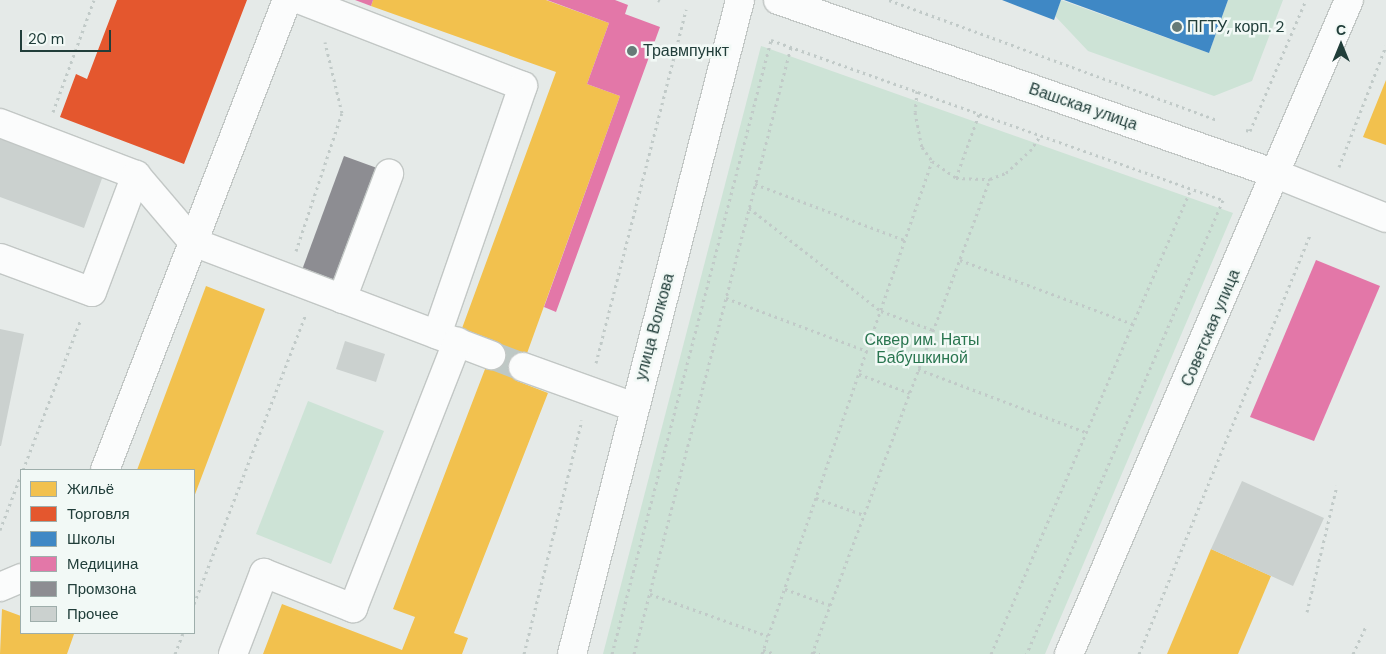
<!DOCTYPE html>
<html>
<head>
<meta charset="utf-8">
<style>
  body { margin:0 }
  #map { position:relative; width:1386px; height:654px; overflow:hidden; background:#e5eae8; font-family:"DM Sans",sans-serif }
  div>[style] { position:absolute }
  [style*='--x'] { left:calc(var(--x)*1px); top:calc(var(--y)*1px); width:calc(var(--w)*1px); rotate:calc(var(--a)*1deg) }
  .green>* { inset:0; background:#cde3d6 }
  .homes>* { inset:0; background:#f2c14e }
  .shops>* { inset:0; background:#e4572e }
  .schools>* { inset:0; background:#3f88c5 }
  .health>* { inset:0; background:#e377a8 }
  .industry>* { inset:0; background:#8d8d92 }
  .building>* { inset:0; background:#cbd1cf }
  .minor-tunnel>* { height:28px; margin-top:-14px; transform-origin:0; background:repeating-linear-gradient(90deg,#bec8c5 0 28px,transparent 0 42px) }
  .path>* { height:3px; margin-top:-1.5px; transform-origin:0; background:repeating-linear-gradient(90deg,#c1cac8 0 2.5px,transparent 0 6.5px) }
  .roads { filter:drop-shadow(1px 0 #c2c7c5) drop-shadow(-1px 0 #c2c7c5) drop-shadow(0 1px #c2c7c5) drop-shadow(0 -1px #c2c7c5) }
  .minor>* { height:28px; margin:-14px; padding:0 14px; transform-origin:14px; border-radius:14px; background:#fbfcfc }
  .dots>* { width:14px; height:14px; translate:-50% -50%; box-sizing:border-box; border:2px solid #f2f9f6; border-radius:50% }
  span { translate:-50% -50%; white-space:nowrap; text-align:center; line-height:1.15; -webkit-text-stroke:5px #f2f9f6; paint-order:stroke }
  .poi-label { font-size:16px; color:#213e3a }
  .left { translate:0 -50%; text-align:left }
  .street-label { font-size:16px; color:#213e3a }
  .park-label { font-size:16px; color:#2a7650 }
  .legend { position:absolute; left:20px; top:469px; width:175px; height:165px; box-sizing:border-box; background:#f2f9f6; border:1px solid #9eaeab; margin:0; padding:6px 9px; list-style:none; font-size:15px; color:#213e3a }
  .legend li { display:flex; align-items:center; gap:10px; height:25px }
  .legend b { width:25px; border:1px solid #9eaeab }
  .north { position:absolute; left:1316px; top:20px; width:50px; height:50px; -webkit-text-stroke:4px #f2f9f6; paint-order:stroke; rotate:0deg; font-size:14px; font-weight:700; line-height:20px; text-align:center; color:#213e3a }
  .north::after { content:''; display:block; margin:auto; width:18px; height:22px; background:#213e3a; clip-path:polygon(50% 0,100% 100%,50% 72%,0 100%) }
  .scale { position:absolute; left:20px; top:30px; width:91px; height:22px; box-sizing:border-box; border:2px solid #213e3a; border-top:0; padding-left:6px; font-size:15px; line-height:18px; white-space:nowrap; color:#213e3a; -webkit-text-stroke:4px #f2f9f6; paint-order:stroke }
</style>
</head>
<body>
<div id="map">
  <div class="green">
    <div style="clip-path:polygon(1061px 0,1209px 53px,1228px 0,1283px 0,1252px 81px,1214px 96px,1088px 51px,1055px 16px)"></div>
    <div style="clip-path:polygon(761px 46px,1233px 213px,1045px 654px,603px 654px)"></div>
    <div style="clip-path:polygon(308px 401px,384px 431px,331px 564px,256px 534px)"></div>
  </div>
  <div class="homes">
    <div style="clip-path:polygon(373px 0,546px 0,609px 23px,587px 84px,620px 96px,517px 381px,548px 393px,454px 633px,468px 638px,462px 654px,263px 654px,282px 604px,402px 650px,415px 617px,393px 609px,495px 343px,461px 331px,556px 72px,371px 6px)"></div>
    <div style="clip-path:polygon(1386px 80px,1386px 145px,1363px 137px)"></div>
    <div style="clip-path:polygon(206px 286px,265px 309px,194px 497px,194px 470px,137px 470px)"></div>
    <div style="clip-path:polygon(1211px 549px,1271px 576px,1238px 654px,1167px 654px)"></div>
    <div style="clip-path:polygon(2px 609px,21px 616px,21px 633px,74px 634px,67px 654px,0 654px)"></div>
  </div>
  <div class="shops">
    <div style="clip-path:polygon(117px 0,247px 0,184px 164px,60px 117px,76px 74px,87px 79px)"></div>
  </div>
  <div class="schools">
    <div style="clip-path:polygon(1002px 0,1061px 0,1054px 20px)"></div>
    <div style="clip-path:polygon(1064px 0,1228px 0,1209px 53px)"></div>
  </div>
  <div class="health">
    <div style="clip-path:polygon(355px 0,373px 0,371px 6px)"></div>
    <div style="clip-path:polygon(547px 0,615px 0,628px 5px,625px 14px,660px 27px,556px 312px,544px 307px,620px 96px,587px 84px,609px 23px)"></div>
    <div style="clip-path:polygon(1316px 260px,1380px 286px,1314px 441px,1250px 417px)"></div>
  </div>
  <div class="industry">
    <div style="clip-path:polygon(344px 156px,377px 168px,335px 282px,302px 270px)"></div>
  </div>
  <div class="building">
    <div style="clip-path:polygon(0 134px,104px 173px,84px 228px,0 197px)"></div>
    <div style="clip-path:polygon(0 329px,24px 334px,1px 446px,0 446px)"></div>
    <div style="clip-path:polygon(345px 341px,385px 354px,376px 382px,336px 369px)"></div>
    <div style="clip-path:polygon(1242px 481px,1324px 518px,1293px 586px,1211px 549px)"></div>
  </div>
  <div class="minor-tunnel">
    <div style="--x:491;--y:355;--w:34;--a:21"></div>
  </div>
  <div class="path">
    <div style="--x:658;--y:0;--w:2;--a:27"></div>
    <div style="--x:889;--y:0;--w:349;--a:20.1"></div>
    <div style="--x:917;--y:91;--w:21;--a:95"></div>
    <div style="--x:915;--y:112;--w:36;--a:79"></div>
    <div style="--x:922;--y:147;--w:17;--a:54"></div>
    <div style="--x:932;--y:161;--w:29;--a:35"></div>
    <div style="--x:956;--y:178;--w:34;--a:2"></div>
    <div style="--x:990;--y:179;--w:17;--a:-21"></div>
    <div style="--x:1006;--y:173;--w:33;--a:-43"></div>
    <div style="--x:1030;--y:151;--w:18;--a:-56"></div>
    <div style="--x:53;--y:112;--w:119;--a:-69.9"></div>
    <div style="--x:1246;--y:130;--w:4;--a:14"></div>
    <div style="--x:1250;--y:131;--w:142;--a:-66.9"></div>
    <div style="--x:1339;--y:167;--w:130;--a:-68.8"></div>
    <div style="--x:956;--y:178;--w:68;--a:-70.2"></div>
    <div style="--x:755;--y:184;--w:160;--a:20.5"></div>
    <div style="--x:749;--y:208;--w:167;--a:38"></div>
    <div style="--x:881;--y:311;--w:55;--a:20.1"></div>
    <div style="--x:296;--y:251;--w:145;--a:-71.6"></div>
    <div style="--x:342;--y:113;--w:73;--a:-103.5"></div>
    <div style="--x:960;--y:260;--w:184;--a:20.3"></div>
    <div style="--x:726;--y:298;--w:151;--a:20.6"></div>
    <div style="--x:596;--y:363;--w:365;--a:-75.7"></div>
    <div style="--x:918;--y:369;--w:179;--a:20.6"></div>
    <div style="--x:859;--y:374;--w:54;--a:20.4"></div>
    <div style="--x:23;--y:470;--w:162;--a:-69"></div>
    <div style="--x:816;--y:498;--w:51;--a:19.5"></div>
    <div style="--x:0;--y:530;--w:59;--a:-69.1"></div>
    <div style="--x:785;--y:589;--w:48;--a:19.6"></div>
    <div style="--x:650;--y:594;--w:125;--a:19.6"></div>
    <div style="--x:194;--y:604;--w:309;--a:-68.9"></div>
    <div style="--x:1307;--y:612;--w:130;--a:-76.7"></div>
    <div style="--x:763;--y:650;--w:13;--a:18"></div>
    <div style="--x:813;--y:652;--w:7;--a:16"></div>
    <div style="--x:175;--y:654;--w:22;--a:-69"></div>
    <div style="--x:524;--y:654;--w:241;--a:-76.1"></div>
    <div style="--x:612;--y:654;--w:634;--a:-75.48"></div>
    <div style="--x:771;--y:40;--w:479;--a:19.5"></div>
    <div style="--x:1223;--y:200;--w:495;--a:113.4"></div>
    <div style="--x:634;--y:654;--w:627;--a:-75.5"></div>
    <div style="--x:762;--y:654;--w:521;--a:-70.97"></div>
    <div style="--x:812;--y:654;--w:507;--a:-69.46"></div>
    <div style="--x:991;--y:654;--w:506;--a:-66.73"></div>
    <div style="--x:1139;--y:654;--w:453;--a:-67.8"></div>
    <div style="--x:1353;--y:654;--w:29;--a:-65"></div>
  </div>
  <div class="roads">
    <div class="minor">
      <div style="--x:301;--y:0;--w:238;--a:21.2"></div>
      <div style="--x:523;--y:86;--w:263;--a:109.1"></div>
      <div style="--x:778;--y:0;--w:528;--a:19.26"></div>
      <div style="--x:1276;--y:174;--w:118;--a:21.8"></div>
      <div style="--x:0;--y:123;--w:146;--a:20.9"></div>
      <div style="--x:136;--y:175;--w:88;--a:49.6"></div>
      <div style="--x:193;--y:242;--w:319;--a:20.8"></div>
      <div style="--x:0;--y:258;--w:98;--a:20.3"></div>
      <div style="--x:92;--y:292;--w:125;--a:-69.4"></div>
      <div style="--x:342;--y:299;--w:134;--a:-69.4"></div>
      <div style="--x:523;--y:367;--w:118;--a:19.8"></div>
      <div style="--x:105;--y:470;--w:504;--a:-68.83"></div>
      <div style="--x:0;--y:587;--w:23;--a:-23"></div>
      <div style="--x:233;--y:654;--w:87;--a:-69.1"></div>
      <div style="--x:264;--y:573;--w:96;--a:21.5"></div>
      <div style="--x:353;--y:608;--w:286;--a:-68.6"></div>
      <div style="--x:572;--y:654;--w:675;--a:-75.59"></div>
      <div style="--x:1069;--y:654;--w:711;--a:-66.82"></div>
    </div>
  </div>
  <div class="dots">
    <div style="left:1177px;top:27px;background:#667a77"></div>
    <div style="left:632px;top:51px;background:#667a77"></div>
  </div>
  <div class="poi-label">
    <span class="left" style="left:1187px;top:27px">ПГТУ, корп. 2</span>
    <span class="left" style="left:643px;top:51px">Травмпункт</span>
  </div>
  <div class="street-label">
    <span style="left:1083px;top:107px;rotate:19deg">Вашская улица</span>
    <span style="left:655px;top:327px;rotate:-75deg">улица Волкова</span>
    <span style="left:1211px;top:328px;rotate:-67deg">Советская улица</span>
  </div>
  <div class="park-label">
    <span style="left:922px;top:349px">Сквер им. Наты<br>Бабушкиной</span>
  </div>
  <ul class="legend">
  <li><b style="height:14px;background:#f2c14e"></b>Жильё</li>
  <li><b style="height:14px;background:#e4572e"></b>Торговля</li>
  <li><b style="height:14px;background:#3f88c5"></b>Школы</li>
  <li><b style="height:14px;background:#e377a8"></b>Медицина</li>
  <li><b style="height:14px;background:#8d8d92"></b>Промзона</li>
  <li><b style="height:14px;background:#cbd1cf"></b>Прочее</li>
  </ul>
  <div class="north">С</div>
  <div class="scale">20 m</div>
</div>
</body>
</html>
